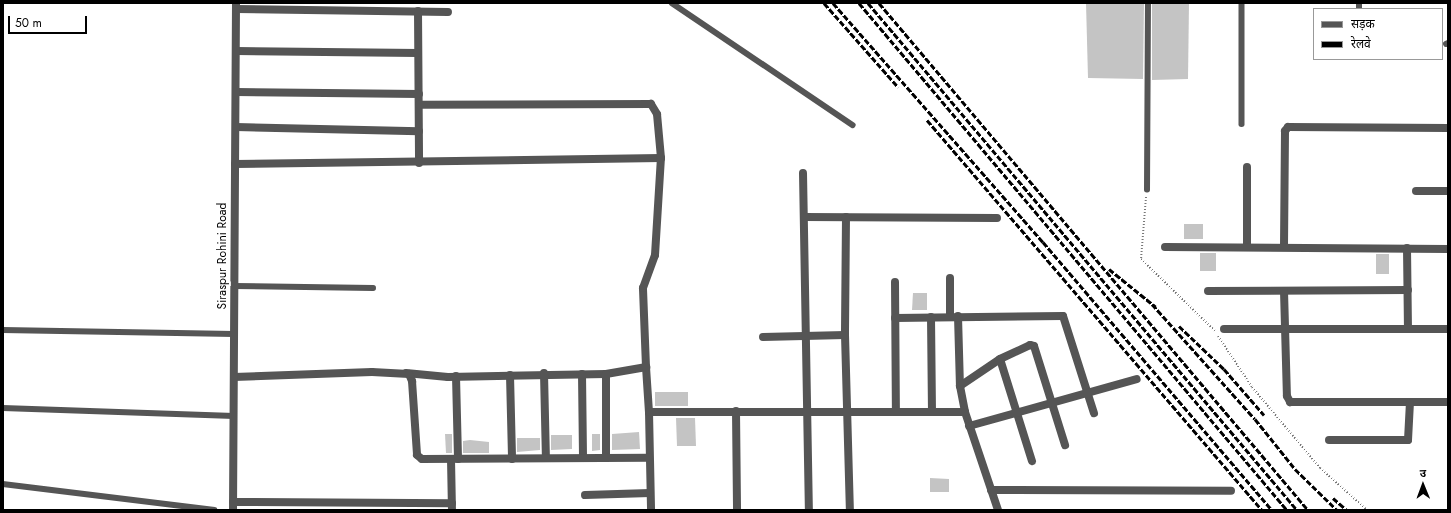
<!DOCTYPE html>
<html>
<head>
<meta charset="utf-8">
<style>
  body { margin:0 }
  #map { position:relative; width:1451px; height:513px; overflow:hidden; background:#fff; font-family:Jost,"Noto Sans Devanagari",sans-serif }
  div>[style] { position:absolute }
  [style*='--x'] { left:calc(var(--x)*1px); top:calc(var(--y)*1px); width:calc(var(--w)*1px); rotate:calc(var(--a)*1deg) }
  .building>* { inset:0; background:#c4c4c4 }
  .path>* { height:2px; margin-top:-1px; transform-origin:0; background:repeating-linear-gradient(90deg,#777 0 1px,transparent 0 3px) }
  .service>* { height:5.5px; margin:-2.75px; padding:0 2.75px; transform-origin:2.75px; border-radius:2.75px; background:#555 }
  .minor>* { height:8px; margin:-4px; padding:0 4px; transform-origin:4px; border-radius:4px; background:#555 }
  .tertiary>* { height:8px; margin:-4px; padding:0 4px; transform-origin:4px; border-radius:4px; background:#555 }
  .rail>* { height:3px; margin-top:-1.5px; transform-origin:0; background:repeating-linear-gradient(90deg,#000 0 6px,transparent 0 8px) }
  span { translate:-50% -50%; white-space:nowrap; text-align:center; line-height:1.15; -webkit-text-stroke:3.5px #fff; paint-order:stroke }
  .street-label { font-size:12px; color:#000 }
  .frame { position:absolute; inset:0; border:4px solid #000; pointer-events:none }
  .legend { position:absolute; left:1313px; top:8px; width:130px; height:52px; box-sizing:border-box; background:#fff; border:1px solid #999; margin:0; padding:5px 7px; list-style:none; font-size:12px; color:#000 }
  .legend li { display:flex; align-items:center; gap:8px; height:20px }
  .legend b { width:20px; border:1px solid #999 }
  .north { position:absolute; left:1403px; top:465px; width:40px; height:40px; -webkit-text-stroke:3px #fff; paint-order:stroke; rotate:359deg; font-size:11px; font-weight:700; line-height:16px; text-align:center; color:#000 }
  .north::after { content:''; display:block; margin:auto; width:14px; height:18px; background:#000; clip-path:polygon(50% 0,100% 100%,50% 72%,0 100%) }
  .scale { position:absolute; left:8px; top:16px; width:79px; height:18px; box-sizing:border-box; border:2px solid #000; border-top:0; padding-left:5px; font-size:12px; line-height:14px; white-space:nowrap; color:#000; -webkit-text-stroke:3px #fff; paint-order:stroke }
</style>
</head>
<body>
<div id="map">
  <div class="building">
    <div style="clip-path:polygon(1086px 3px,1144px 3px,1143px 79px,1088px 78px)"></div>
    <div style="clip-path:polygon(1152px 3px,1189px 3px,1188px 79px,1152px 80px)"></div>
    <div style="clip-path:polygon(1184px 224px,1203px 224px,1203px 239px,1184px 239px)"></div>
    <div style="clip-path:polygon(1200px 253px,1216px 253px,1216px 271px,1200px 271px)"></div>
    <div style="clip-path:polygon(1376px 254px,1389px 254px,1389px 274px,1376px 274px)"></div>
    <div style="clip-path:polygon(913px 293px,927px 293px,927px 310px,912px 310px)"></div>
    <div style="clip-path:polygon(655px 392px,688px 392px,688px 406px,655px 406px)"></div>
    <div style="clip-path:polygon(676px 418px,695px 418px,696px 446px,677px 446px)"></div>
    <div style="clip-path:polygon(639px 432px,640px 449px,612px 450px,612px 434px)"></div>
    <div style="clip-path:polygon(445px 434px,452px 434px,452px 453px,446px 453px)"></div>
    <div style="clip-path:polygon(592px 434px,600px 434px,600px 450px,592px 451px)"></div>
    <div style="clip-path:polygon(551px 435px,572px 435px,572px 449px,551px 450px)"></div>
    <div style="clip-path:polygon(517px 438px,540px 438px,540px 450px,517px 452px)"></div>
    <div style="clip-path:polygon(470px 440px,489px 442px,489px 453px,463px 453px,463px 441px)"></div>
    <div style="clip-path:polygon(930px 478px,949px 479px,949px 492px,930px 492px)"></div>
  </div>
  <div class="path">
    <div style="--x:1146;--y:197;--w:62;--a:94.6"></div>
    <div style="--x:1141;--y:259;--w:103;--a:44.2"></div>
    <div style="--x:1218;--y:336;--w:61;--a:56.3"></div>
    <div style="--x:1252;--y:387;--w:106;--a:50"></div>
    <div style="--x:1320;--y:468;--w:63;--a:41.8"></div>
  </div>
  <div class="service">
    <div style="--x:672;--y:3;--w:218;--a:34"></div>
    <div style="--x:1242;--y:3;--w:121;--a:90"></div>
    <div style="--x:1359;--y:9;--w:6;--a:-90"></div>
    <div style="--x:1446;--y:44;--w:2;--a:-27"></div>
    <div style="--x:1147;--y:190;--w:187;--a:-89.7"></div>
    <div style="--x:235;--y:286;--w:138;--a:0.8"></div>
    <div style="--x:3;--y:330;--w:231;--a:1"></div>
    <div style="--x:3;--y:408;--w:231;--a:2"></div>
    <div style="--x:3;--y:484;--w:213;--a:7"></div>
  </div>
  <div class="minor">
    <div style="--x:236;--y:9;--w:212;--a:0.8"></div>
    <div style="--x:418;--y:11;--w:152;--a:89.6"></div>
    <div style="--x:236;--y:51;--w:182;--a:0.6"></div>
    <div style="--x:236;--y:92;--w:183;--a:0.6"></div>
    <div style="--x:236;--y:127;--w:183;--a:1.3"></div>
    <div style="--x:235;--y:164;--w:426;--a:-0.8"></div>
    <div style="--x:803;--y:173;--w:337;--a:89"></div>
    <div style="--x:1416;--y:191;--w:32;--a:0"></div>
    <div style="--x:804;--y:217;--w:193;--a:0.3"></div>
    <div style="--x:846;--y:217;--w:118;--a:90.5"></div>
    <div style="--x:845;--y:335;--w:175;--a:88.4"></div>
    <div style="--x:1247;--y:246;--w:79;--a:-90"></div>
    <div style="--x:1284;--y:246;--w:115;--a:-89.5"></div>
    <div style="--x:1285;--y:131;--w:5;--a:-53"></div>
    <div style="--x:1288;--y:127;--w:160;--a:0.4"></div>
    <div style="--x:1165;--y:247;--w:283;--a:0.4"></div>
    <div style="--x:1407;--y:248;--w:81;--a:89.3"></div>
    <div style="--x:950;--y:278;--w:38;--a:90"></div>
    <div style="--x:895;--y:282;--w:130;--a:89.6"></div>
    <div style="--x:1208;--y:291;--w:200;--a:-0.3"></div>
    <div style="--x:1284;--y:291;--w:105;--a:88.4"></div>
    <div style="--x:1287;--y:396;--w:7;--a:63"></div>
    <div style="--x:1290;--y:402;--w:158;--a:0"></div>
    <div style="--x:958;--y:316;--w:70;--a:88.4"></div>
    <div style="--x:960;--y:386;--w:26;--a:79"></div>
    <div style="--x:965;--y:412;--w:103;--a:71.4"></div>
    <div style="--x:931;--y:317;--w:95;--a:89.4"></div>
    <div style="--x:895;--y:318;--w:168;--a:-0.7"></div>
    <div style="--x:1063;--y:316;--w:102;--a:72.3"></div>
    <div style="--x:1224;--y:329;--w:224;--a:0"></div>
    <div style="--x:763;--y:337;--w:82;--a:-1.4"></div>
    <div style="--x:1000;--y:359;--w:107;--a:72.6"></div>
    <div style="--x:646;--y:367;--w:45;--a:86.2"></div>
    <div style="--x:649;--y:412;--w:98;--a:88.8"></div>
    <div style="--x:406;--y:373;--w:42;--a:5.4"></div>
    <div style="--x:448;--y:377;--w:158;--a:-1.1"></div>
    <div style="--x:606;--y:374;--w:41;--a:-9.9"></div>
    <div style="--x:646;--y:367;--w:79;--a:-92.2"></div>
    <div style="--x:643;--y:288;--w:35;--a:-70"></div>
    <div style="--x:655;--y:255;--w:97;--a:-86.5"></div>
    <div style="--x:661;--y:158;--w:44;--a:-95.2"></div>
    <div style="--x:657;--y:114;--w:12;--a:-121"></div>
    <div style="--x:651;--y:104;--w:232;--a:179.8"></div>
    <div style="--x:544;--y:373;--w:85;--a:88.7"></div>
    <div style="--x:582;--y:374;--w:84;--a:89.3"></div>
    <div style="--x:606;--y:374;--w:84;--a:90"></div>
    <div style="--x:510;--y:375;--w:84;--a:88.6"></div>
    <div style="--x:456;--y:376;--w:83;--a:88.6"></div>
    <div style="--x:234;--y:377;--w:138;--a:-2.1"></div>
    <div style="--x:372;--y:372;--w:37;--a:3"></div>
    <div style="--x:409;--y:374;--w:8;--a:67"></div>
    <div style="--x:412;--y:381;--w:74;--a:86.1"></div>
    <div style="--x:417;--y:455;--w:6;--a:39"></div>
    <div style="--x:422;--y:459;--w:227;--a:-0.3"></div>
    <div style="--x:960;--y:386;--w:48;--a:-34"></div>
    <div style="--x:1000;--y:359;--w:33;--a:-25"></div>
    <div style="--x:1030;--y:345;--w:4;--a:14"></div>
    <div style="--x:1034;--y:346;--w:104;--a:72.6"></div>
    <div style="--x:736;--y:411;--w:99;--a:89.4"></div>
    <div style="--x:649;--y:412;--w:316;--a:0"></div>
    <div style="--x:969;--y:426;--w:174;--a:-15.6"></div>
    <div style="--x:1329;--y:440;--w:79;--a:0"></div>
    <div style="--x:1408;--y:440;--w:37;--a:-87"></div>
    <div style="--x:451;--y:459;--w:51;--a:88.9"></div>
    <div style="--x:991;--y:490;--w:240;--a:0.2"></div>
    <div style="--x:585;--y:495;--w:65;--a:-1.8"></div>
    <div style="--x:233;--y:502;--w:219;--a:0.3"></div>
  </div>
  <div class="tertiary">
    <div style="--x:233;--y:510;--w:507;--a:-89.66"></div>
  </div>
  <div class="rail">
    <div style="--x:824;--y:3;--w:112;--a:48.6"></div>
    <div style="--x:833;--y:3;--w:318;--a:48.7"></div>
    <div style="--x:1043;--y:242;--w:353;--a:49.5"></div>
    <div style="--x:859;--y:3;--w:664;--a:49.83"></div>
    <div style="--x:868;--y:3;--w:664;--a:49.76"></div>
    <div style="--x:879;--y:3;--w:664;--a:49.76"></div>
    <div style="--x:927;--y:120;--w:514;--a:49.34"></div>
    <div style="--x:1109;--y:269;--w:60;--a:39"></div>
    <div style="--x:1152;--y:304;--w:154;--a:48.2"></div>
    <div style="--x:1255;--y:419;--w:64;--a:51.3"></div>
    <div style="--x:1295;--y:469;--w:59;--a:44.3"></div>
    <div style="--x:1179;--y:326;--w:62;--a:43.7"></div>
    <div style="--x:1224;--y:369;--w:61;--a:49"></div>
    <div style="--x:1333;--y:498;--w:18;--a:41"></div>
  </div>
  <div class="street-label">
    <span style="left:223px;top:256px;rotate:-90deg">Siraspur Rohini Road</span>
  </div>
  <div class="frame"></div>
  <ul class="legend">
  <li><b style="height:5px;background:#555"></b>सड़क</li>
  <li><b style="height:5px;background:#000"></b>रेलवे</li>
  </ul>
  <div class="north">उ</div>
  <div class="scale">50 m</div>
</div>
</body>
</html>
